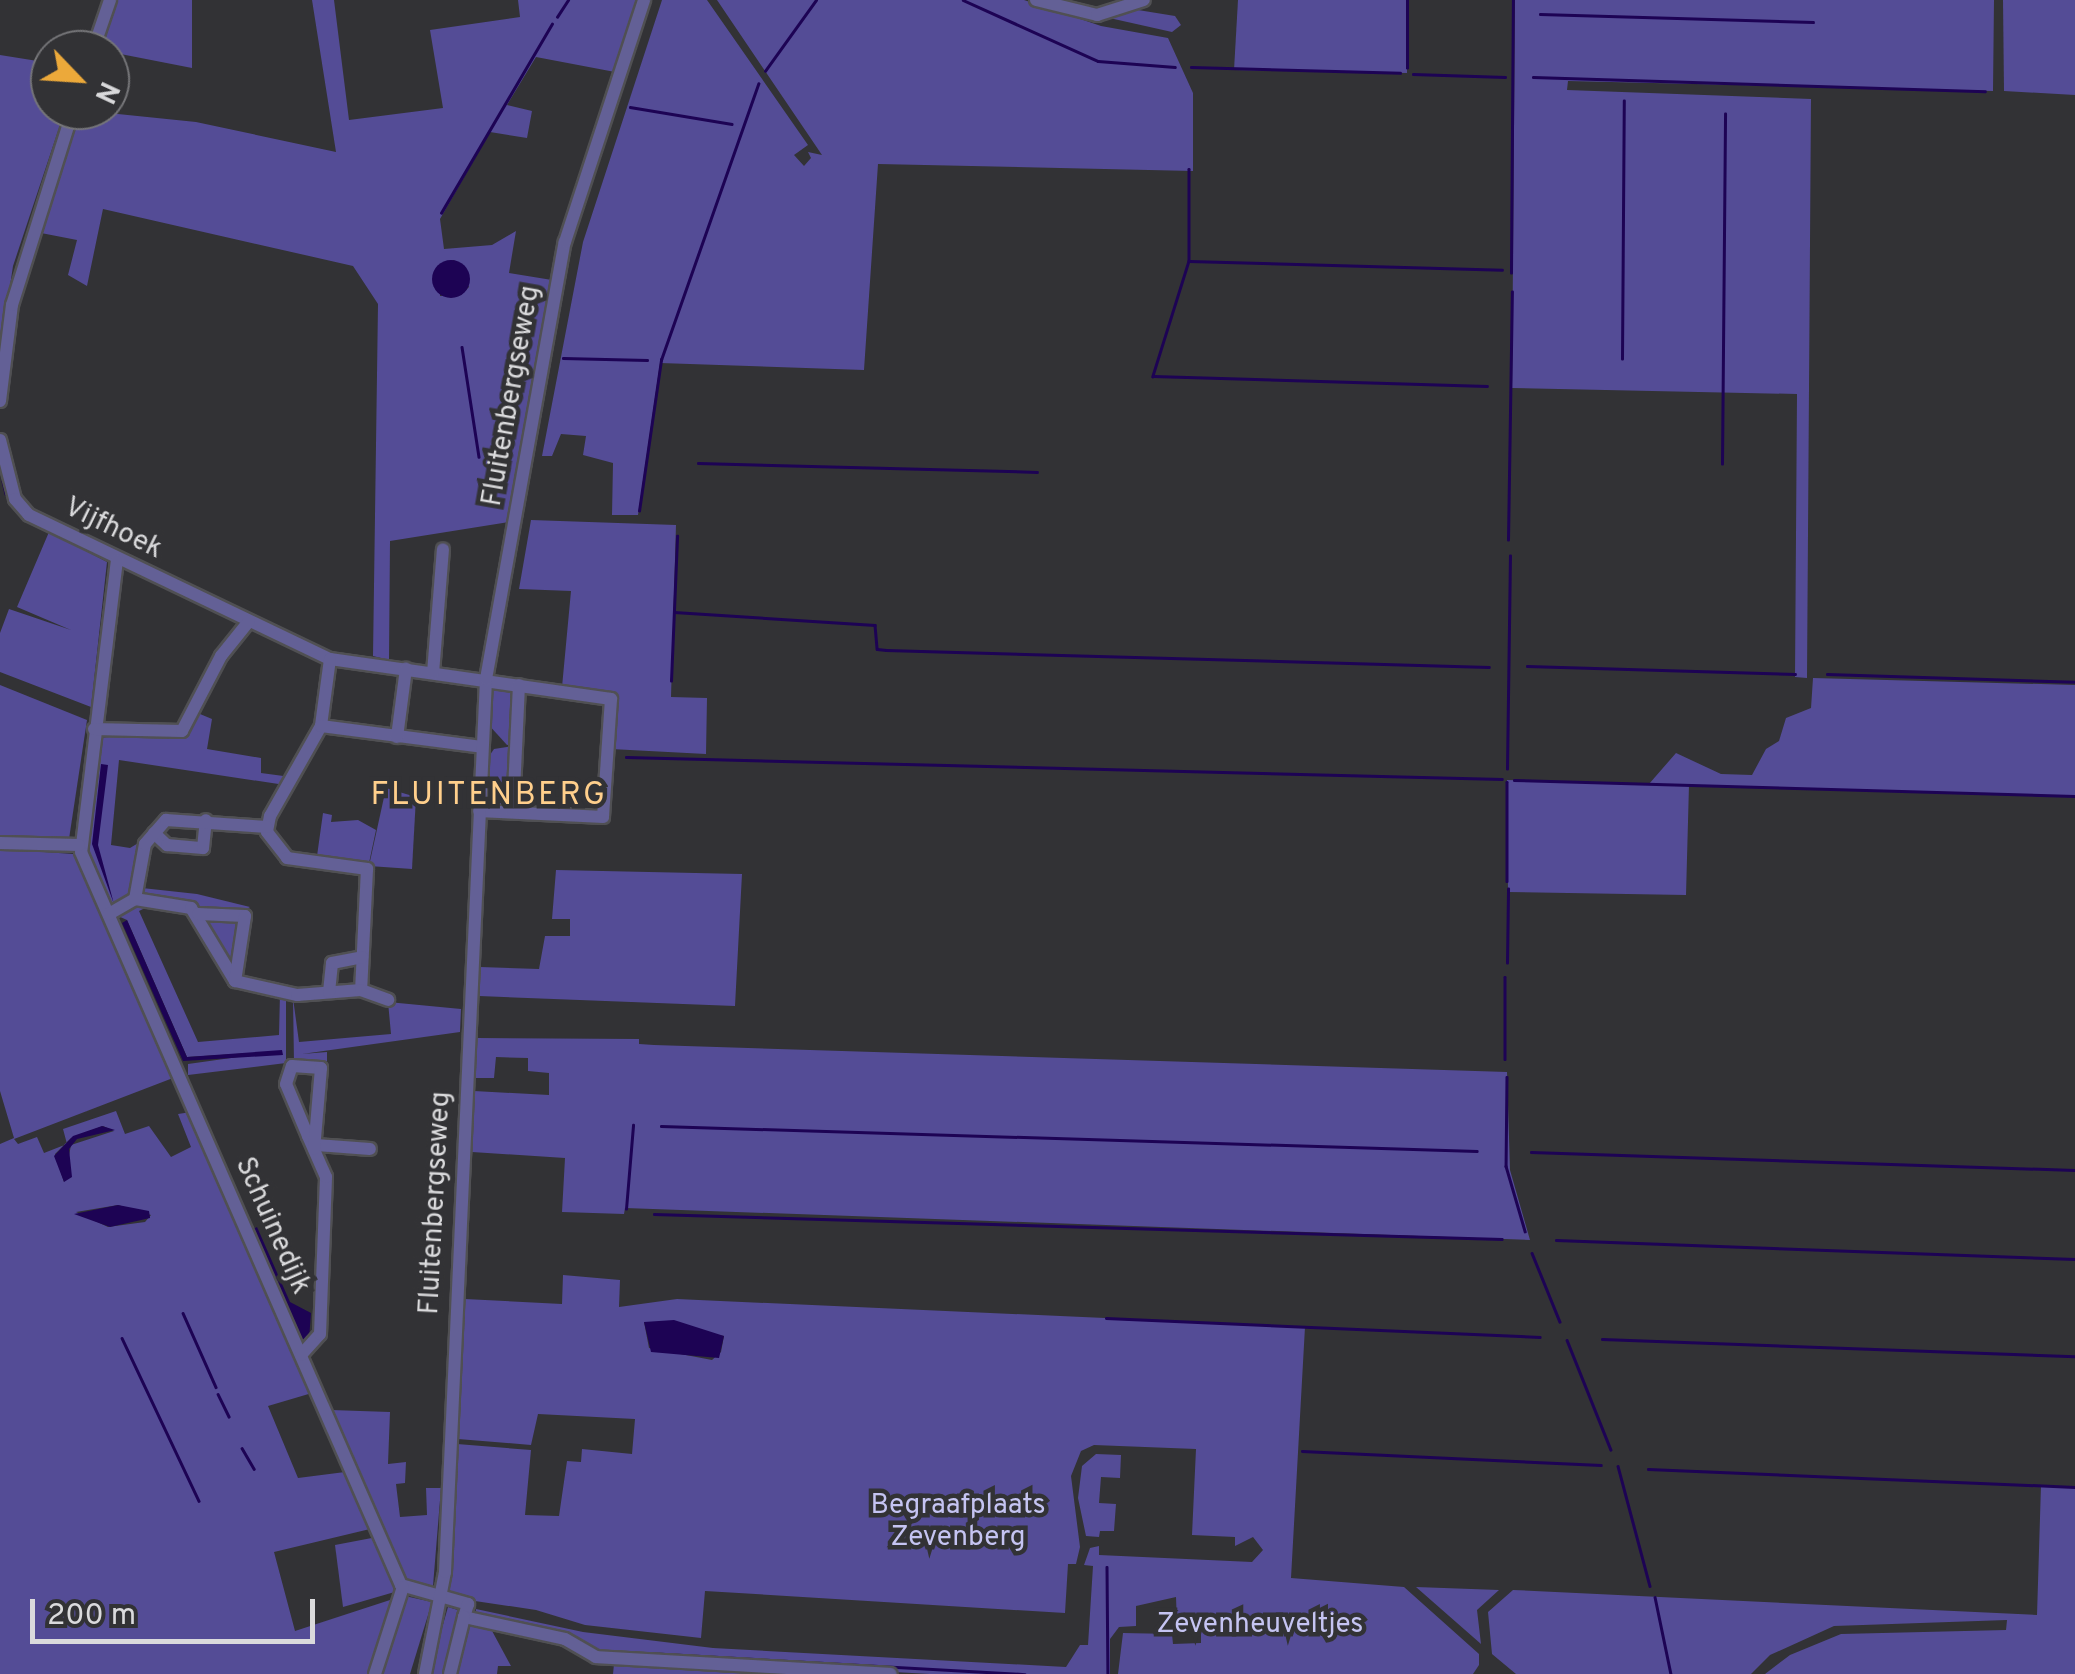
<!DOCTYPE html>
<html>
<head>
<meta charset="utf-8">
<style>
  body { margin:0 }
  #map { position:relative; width:2075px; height:1674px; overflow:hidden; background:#323235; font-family:Overpass,sans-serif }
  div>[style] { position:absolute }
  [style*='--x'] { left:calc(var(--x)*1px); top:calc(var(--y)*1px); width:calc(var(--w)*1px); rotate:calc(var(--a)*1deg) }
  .green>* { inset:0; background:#544c96 }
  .water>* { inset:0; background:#1d0354 }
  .round { border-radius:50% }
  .stream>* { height:2.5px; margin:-1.25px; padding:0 1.25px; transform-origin:1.25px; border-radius:1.25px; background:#1d0354 }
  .roads { filter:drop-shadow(2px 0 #505053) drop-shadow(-2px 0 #505053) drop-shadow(0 2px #505053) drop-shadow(0 -2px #505053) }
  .minor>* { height:12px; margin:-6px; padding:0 6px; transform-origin:6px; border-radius:6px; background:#636096 }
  span { translate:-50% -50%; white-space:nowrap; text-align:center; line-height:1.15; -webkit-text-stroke:9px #323235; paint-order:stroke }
  .street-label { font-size:28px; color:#dadadc }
  .park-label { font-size:28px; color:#c5c4f2 }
  .quarter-label { font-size:32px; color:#ffcf8c; letter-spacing:2.5px }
  .north { position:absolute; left:30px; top:30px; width:100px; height:100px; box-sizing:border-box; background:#323235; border:2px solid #757578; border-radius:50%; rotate:115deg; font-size:28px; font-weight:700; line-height:40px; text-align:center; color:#dadadc }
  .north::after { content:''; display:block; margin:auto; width:35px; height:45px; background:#eca93a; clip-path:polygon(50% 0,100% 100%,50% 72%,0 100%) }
  .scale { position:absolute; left:30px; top:1599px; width:285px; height:45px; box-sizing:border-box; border:5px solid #dadadc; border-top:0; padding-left:12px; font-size:30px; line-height:35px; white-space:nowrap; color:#dadadc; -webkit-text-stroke:8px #323235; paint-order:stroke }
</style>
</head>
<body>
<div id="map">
  <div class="green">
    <div style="clip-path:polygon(116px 0,192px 0,192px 68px,100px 50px)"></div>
    <div style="clip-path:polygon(evenodd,312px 0,334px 0,349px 120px,443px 108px,430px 30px,520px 17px,518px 0,640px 0,615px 72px,536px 57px,507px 105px,532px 111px,527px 138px,490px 132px,440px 219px,444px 249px,492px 245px,516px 231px,509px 273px,552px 280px,509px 522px,390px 541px,389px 660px,373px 656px,378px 304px,353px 266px,103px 209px,87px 286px,68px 275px,77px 240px,41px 233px,79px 110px,196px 122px,336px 152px,312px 0,454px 260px,469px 287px,461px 295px,440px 296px,440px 265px,454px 260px)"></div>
    <div style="clip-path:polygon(662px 0,707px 0,808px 145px,794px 155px,804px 166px,811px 158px,808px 152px,822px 155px,717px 0,1024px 0,1101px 26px,1168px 38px,1193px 93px,1193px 171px,878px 164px,864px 370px,660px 363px,638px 515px,612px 515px,613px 463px,583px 455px,586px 436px,561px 434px,552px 456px,542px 456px,583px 242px)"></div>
    <div style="clip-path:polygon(1238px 0,1408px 0,1407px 73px,1234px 70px)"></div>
    <div style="clip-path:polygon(1515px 0,1994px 0,1993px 91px,1568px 81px,1567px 90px,1811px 99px,1807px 678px,1795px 677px,1797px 394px,1512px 388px)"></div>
    <div style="clip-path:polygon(2003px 0,2075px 0,2075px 95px,2004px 91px)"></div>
    <div style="clip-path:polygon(1138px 10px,1175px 16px,1181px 25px,1172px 32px,1105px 17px)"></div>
    <div style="clip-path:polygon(0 55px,50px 63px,50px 110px,65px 110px,13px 266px,0 352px)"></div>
    <div style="clip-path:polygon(531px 520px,676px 525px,671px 697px,707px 698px,706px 754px,611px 749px,616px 694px,562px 687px,571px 591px,519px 589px)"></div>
    <div style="clip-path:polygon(49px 532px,107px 562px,91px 707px,0 672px,0 633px,9px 609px,71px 630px,17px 607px)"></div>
    <div style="clip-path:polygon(1813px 678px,2075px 685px,2075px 797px,1689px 785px,1686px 895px,1508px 892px,1507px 780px,1649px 784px,1676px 753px,1721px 774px,1752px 775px,1766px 749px,1779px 741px,1786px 718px,1811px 708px)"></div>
    <div style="clip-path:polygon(0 685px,87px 720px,69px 839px,0 836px)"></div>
    <div style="clip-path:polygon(513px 687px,513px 744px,507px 745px,487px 723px,490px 688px)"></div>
    <div style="clip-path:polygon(200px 714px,212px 719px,207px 749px,261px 758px,261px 773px,291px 777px,285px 785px,119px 760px,111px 845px,130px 848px,145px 839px,134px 892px,112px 907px,83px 846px,99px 738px,189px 729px)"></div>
    <div style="clip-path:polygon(513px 746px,508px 807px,485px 805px,485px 762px,494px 749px)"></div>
    <div style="clip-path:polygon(386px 788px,416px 797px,412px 869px,369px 866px)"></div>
    <div style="clip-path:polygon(323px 813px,332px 815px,331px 822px,358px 820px,376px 830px,369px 863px,317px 856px)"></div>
    <div style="clip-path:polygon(evenodd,0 849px,73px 854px,173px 1078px,14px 1139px,18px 1144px,37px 1137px,44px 1153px,67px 1144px,63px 1129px,116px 1111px,125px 1134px,149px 1126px,171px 1157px,191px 1147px,178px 1114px,191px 1112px,312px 1393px,268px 1406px,298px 1478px,345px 1472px,370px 1529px,274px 1552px,295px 1631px,390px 1600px,394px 1603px,373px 1674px,0 1674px,0 1144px,14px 1138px,0 1091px,0 849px,103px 1126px,114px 1131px,71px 1145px,64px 1182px,55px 1154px,71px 1138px,103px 1126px,0 849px,118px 1205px,151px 1215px,145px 1222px,108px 1227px,76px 1212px,118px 1205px)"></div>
    <div style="clip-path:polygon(556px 870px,742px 874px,735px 1006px,479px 996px,480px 967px,539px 969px,545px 936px,570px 936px,570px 919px,552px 919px)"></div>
    <div style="clip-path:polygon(142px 888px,197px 894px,250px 907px,240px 913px,200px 909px,143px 895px)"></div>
    <div style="clip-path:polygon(136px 907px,147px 907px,139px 911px,198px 1042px,279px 1035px,280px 993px,286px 997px,286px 1063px,188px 1075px,188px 1064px,282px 1051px,187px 1057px,127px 920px,118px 916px)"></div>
    <div style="clip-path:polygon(204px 918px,239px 918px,234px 971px)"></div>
    <div style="clip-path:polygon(293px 998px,299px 1042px,391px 1034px,388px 1002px,461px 1009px,460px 1032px,302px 1054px,327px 1052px,327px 1061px,294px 1063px)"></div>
    <div style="clip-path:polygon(476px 1038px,639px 1039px,639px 1044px,654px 1045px,1507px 1072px,1510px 1170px,1530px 1240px,625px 1208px,624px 1214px,562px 1212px,565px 1158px,472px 1152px,474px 1091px,549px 1095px,549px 1073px,528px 1071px,528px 1058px,496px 1057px,494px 1078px,475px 1078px)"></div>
    <div style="clip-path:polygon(evenodd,563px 1275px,620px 1280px,619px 1307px,677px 1299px,1305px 1327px,1291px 1578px,1404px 1587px,1479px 1654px,1479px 1665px,1473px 1674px,1118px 1674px,1123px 1633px,1172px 1634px,1173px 1644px,1201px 1643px,1201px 1626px,1177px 1625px,1176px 1597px,1136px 1606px,1136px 1626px,1119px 1627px,1110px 1639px,1110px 1674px,930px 1674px,605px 1656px,475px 1618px,476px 1609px,583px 1632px,713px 1648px,1066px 1667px,1080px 1645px,1088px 1645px,1093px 1566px,1084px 1565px,1090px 1548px,1099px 1546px,1099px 1555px,1252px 1562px,1263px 1550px,1253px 1537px,1235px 1546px,1235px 1537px,1192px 1535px,1196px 1449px,1094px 1445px,1081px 1451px,1071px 1476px,1080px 1547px,1076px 1564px,1068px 1564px,1065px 1613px,705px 1591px,701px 1638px,585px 1625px,536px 1610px,455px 1598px,447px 1590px,457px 1444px,531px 1450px,525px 1515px,559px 1516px,567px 1461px,581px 1462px,582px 1449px,632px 1454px,635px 1419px,538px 1414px,531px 1445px,458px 1439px,465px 1299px,562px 1304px,563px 1275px,644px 1322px,724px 1336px,721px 1352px,712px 1360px,649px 1348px,644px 1322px)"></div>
    <div style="clip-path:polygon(331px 1410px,390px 1412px,388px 1464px,406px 1462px,405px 1483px,396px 1484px,400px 1517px,427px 1515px,426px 1488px,441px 1488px,433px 1586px,408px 1586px)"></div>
    <div style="clip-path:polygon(1096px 1454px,1121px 1455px,1120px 1478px,1101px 1477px,1099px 1503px,1116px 1504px,1114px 1531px,1100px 1531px,1099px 1537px,1086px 1536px,1078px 1498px,1082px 1466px)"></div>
    <div style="clip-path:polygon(2041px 1485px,2075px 1487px,2075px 1674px,1765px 1674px,1790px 1655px,1841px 1634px,2006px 1630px,2007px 1620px,1834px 1626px,1770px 1655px,1751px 1674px,1516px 1674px,1492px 1654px,1488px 1612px,1513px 1590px,2037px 1615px)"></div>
    <div style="clip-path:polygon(377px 1537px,398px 1591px,343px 1607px,335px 1545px)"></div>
    <div style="clip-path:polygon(1416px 1587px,1499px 1590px,1477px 1610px,1481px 1644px)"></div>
    <div style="clip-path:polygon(405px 1596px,432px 1602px,410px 1674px,377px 1674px)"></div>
    <div style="clip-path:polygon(448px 1607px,461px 1611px,448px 1674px,429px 1674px)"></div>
    <div style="clip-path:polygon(467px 1624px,491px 1629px,511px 1666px,498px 1666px,497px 1674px,452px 1674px)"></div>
    <div style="clip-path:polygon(614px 1664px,635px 1666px,783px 1674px,613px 1674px)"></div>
  </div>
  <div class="water">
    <div class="round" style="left:432px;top:260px;width:38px;height:38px"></div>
    <div style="clip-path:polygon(101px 764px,108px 765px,98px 845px,114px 904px,92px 844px)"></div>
    <div style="clip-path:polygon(127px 920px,187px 1057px,282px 1050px,283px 1055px,183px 1061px,122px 923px)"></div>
    <div style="clip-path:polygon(102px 1126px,115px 1130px,77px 1139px,69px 1149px,72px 1177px,64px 1182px,54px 1156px,73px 1136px)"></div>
    <div style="clip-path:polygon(118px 1205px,149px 1211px,150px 1218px,110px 1227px,74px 1214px)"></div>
    <div style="clip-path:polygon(257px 1227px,290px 1302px,311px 1313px,309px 1339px,301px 1340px,253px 1229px)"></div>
    <div style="clip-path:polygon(674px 1320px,724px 1336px,719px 1358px,651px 1352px,644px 1322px)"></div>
  </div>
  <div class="stream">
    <div style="--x:963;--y:0;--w:148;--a:24.3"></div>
    <div style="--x:1098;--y:61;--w:77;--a:4.5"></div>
    <div style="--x:1540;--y:14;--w:273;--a:1.7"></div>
    <div style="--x:557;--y:17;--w:20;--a:-57"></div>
    <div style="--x:1191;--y:67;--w:209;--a:1.6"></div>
    <div style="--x:1407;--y:68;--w:68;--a:-90"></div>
    <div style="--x:765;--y:71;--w:87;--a:-54.3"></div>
    <div style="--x:1413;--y:74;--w:92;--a:1.9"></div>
    <div style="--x:1533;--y:77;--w:452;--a:1.8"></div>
    <div style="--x:630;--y:107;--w:103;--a:9.5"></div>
    <div style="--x:1189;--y:169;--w:92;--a:90"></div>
    <div style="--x:1189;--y:261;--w:121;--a:107.4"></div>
    <div style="--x:1153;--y:376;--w:334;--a:1.7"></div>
    <div style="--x:441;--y:213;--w:219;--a:-59.6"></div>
    <div style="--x:1189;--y:261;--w:313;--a:1.6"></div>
    <div style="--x:1511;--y:273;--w:273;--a:-89.6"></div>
    <div style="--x:462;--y:347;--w:111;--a:81.2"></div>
    <div style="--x:563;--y:358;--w:84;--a:1.4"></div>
    <div style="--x:1622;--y:359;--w:258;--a:-89.6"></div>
    <div style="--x:698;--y:463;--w:339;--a:1.5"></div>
    <div style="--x:1722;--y:464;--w:350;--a:-89.5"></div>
    <div style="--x:3;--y:481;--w:13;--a:77"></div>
    <div style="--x:639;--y:511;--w:153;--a:-81.7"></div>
    <div style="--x:661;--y:360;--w:293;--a:-70.6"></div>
    <div style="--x:1508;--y:540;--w:248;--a:-89.1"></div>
    <div style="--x:674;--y:612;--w:201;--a:3.7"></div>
    <div style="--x:875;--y:625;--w:24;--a:85"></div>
    <div style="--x:877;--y:649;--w:9;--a:6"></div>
    <div style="--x:886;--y:650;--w:603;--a:1.61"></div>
    <div style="--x:1527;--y:666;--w:268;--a:1.7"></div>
    <div style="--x:1827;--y:674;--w:248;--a:1.8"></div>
    <div style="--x:671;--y:681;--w:145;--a:-87.6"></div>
    <div style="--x:626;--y:757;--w:876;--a:1.44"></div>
    <div style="--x:1507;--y:769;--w:213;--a:-89.2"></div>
    <div style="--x:1514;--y:780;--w:561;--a:1.63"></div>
    <div style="--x:1507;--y:782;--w:99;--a:90"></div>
    <div style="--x:1507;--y:963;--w:74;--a:-89.2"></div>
    <div style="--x:1505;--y:977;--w:82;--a:90"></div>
    <div style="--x:1507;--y:1077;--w:89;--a:90.6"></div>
    <div style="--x:1506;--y:1166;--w:68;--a:73.7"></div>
    <div style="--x:661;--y:1126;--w:816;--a:1.75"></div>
    <div style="--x:1531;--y:1152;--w:544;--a:1.9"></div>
    <div style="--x:626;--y:1209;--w:84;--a:-85.2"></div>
    <div style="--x:654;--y:1214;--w:848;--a:1.69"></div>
    <div style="--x:1556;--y:1240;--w:519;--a:2.1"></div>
    <div style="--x:1532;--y:1253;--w:74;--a:67.9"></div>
    <div style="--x:183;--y:1313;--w:81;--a:66"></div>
    <div style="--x:1106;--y:1318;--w:434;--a:2.5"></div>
    <div style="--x:122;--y:1338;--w:180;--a:64.7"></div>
    <div style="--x:1602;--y:1339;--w:473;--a:2.1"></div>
    <div style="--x:1567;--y:1340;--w:118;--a:68.2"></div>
    <div style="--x:218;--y:1394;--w:25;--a:64"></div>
    <div style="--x:242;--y:1448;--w:24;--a:60"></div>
    <div style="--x:1302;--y:1451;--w:299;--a:2.7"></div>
    <div style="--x:1618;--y:1466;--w:124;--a:75.1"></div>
    <div style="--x:1648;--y:1469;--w:427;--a:2.4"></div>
    <div style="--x:1107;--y:1567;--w:107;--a:89.5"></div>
    <div style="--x:1655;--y:1597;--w:79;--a:78.3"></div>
    <div style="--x:647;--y:1653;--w:378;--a:3.2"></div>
  </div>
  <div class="roads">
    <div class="minor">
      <div style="--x:1036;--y:0;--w:63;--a:13.8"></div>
      <div style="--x:1097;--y:15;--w:49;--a:-17.7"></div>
      <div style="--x:93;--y:50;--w:53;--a:-71.2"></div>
      <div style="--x:0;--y:401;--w:97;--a:-82.9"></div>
      <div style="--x:12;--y:305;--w:204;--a:-72.6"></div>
      <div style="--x:0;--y:440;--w:61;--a:75.7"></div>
      <div style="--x:15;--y:499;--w:21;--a:49"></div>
      <div style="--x:29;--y:515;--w:334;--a:25.6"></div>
      <div style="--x:330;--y:659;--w:284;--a:8.1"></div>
      <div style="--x:611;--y:699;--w:118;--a:93.9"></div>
      <div style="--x:603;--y:817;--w:124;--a:-177.2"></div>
      <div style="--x:117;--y:560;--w:294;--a:97"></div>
      <div style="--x:81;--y:852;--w:800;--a:66.42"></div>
      <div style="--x:401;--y:1585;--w:70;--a:15.8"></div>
      <div style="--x:468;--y:1604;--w:14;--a:107"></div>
      <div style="--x:464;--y:1617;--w:103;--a:12.3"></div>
      <div style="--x:565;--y:1639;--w:36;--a:30"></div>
      <div style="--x:596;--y:1657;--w:295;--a:3.3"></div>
      <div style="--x:330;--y:659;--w:68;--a:97.7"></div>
      <div style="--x:321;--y:726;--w:103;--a:119.5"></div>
      <div style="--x:270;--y:816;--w:16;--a:101"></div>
      <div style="--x:267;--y:832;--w:33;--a:52"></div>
      <div style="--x:287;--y:858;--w:81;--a:7.8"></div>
      <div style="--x:367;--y:869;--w:121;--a:92.8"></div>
      <div style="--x:433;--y:673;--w:124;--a:-85.4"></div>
      <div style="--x:321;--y:726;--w:162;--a:7.4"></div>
      <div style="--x:94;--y:729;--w:88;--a:1.3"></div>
      <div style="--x:182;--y:731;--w:85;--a:-62.5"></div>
      <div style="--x:221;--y:656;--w:45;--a:-51.3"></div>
      <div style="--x:397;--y:737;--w:69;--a:-82.5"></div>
      <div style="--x:513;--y:812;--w:127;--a:-87.3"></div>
      <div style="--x:154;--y:833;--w:18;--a:43"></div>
      <div style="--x:167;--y:845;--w:36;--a:5"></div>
      <div style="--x:203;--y:848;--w:28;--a:-84"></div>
      <div style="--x:0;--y:843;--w:79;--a:1.5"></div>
      <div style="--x:135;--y:899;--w:57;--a:9.1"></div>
      <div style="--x:191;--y:908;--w:85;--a:58.9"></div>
      <div style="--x:235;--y:981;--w:64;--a:12.7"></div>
      <div style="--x:297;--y:995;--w:64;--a:-4.5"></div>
      <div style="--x:361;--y:990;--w:29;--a:20"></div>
      <div style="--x:109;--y:914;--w:30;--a:-30"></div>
      <div style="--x:135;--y:899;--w:56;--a:-79.7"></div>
      <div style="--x:145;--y:844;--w:32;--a:-49"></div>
      <div style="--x:166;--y:820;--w:101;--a:4"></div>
      <div style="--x:198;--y:914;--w:47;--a:2.4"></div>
      <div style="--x:245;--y:916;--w:66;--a:98.7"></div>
      <div style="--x:329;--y:992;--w:29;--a:-84"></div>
      <div style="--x:332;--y:963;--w:31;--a:-11"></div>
      <div style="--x:317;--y:1145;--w:53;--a:4.3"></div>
      <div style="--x:301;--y:1355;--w:28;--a:-48"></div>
      <div style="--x:320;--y:1334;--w:157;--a:-87.8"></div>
      <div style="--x:326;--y:1177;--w:45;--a:-113.7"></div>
      <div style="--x:308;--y:1136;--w:56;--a:-112.9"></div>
      <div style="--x:286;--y:1084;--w:19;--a:-72"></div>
      <div style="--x:292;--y:1066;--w:29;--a:4"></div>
      <div style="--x:321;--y:1068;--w:81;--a:94.9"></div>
      <div style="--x:375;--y:1674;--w:91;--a:-72.2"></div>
      <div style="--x:425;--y:1674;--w:104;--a:-78.9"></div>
      <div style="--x:445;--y:1572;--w:894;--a:-87.37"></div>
      <div style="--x:486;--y:679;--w:444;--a:-79.8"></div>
      <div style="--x:565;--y:242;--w:255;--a:-71.9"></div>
      <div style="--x:450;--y:1674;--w:59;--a:-76.2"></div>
    </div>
  </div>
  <div class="street-label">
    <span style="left:512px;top:396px;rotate:-80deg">Fluitenbergseweg</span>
    <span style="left:113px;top:529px;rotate:26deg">Vijfhoek</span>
    <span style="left:436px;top:1203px;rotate:-87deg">Fluitenbergseweg</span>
    <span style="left:272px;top:1226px;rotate:66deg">Schuinedijk</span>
  </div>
  <div class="park-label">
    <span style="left:958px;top:1522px">Begraafplaats<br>Zevenberg</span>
    <span style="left:1260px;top:1625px">Zevenheuveltjes</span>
  </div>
  <div class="quarter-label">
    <span style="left:489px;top:796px">FLUITENBERG</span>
  </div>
  <div class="north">N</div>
  <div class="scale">200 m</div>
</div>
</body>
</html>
